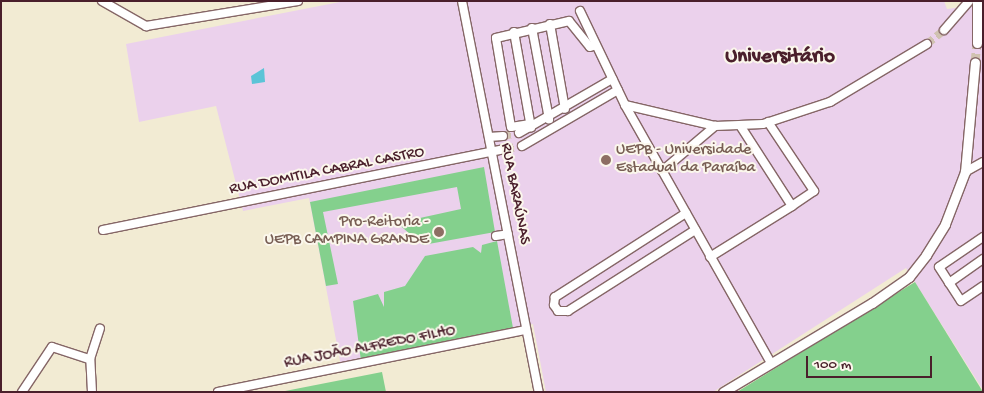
<!DOCTYPE html>
<html>
<head>
<meta charset="utf-8">
<style>
  body { margin:0 }
  #map { position:relative; width:984px; height:393px; overflow:hidden; background:#f2ebd3; font-family:"Gochi Hand",sans-serif }
  div>[style] { position:absolute }
  [style*='--x'] { left:calc(var(--x)*1px); top:calc(var(--y)*1px); width:calc(var(--w)*1px); rotate:calc(var(--a)*1deg) }
  .built>* { inset:0; background:#ebd1ec }
  .green>* { inset:0; background:#84d08d }
  .water>* { inset:0; background:#5bc4d7 }
  .minor-tunnel>* { height:8px; margin-top:-4px; transform-origin:0; background:repeating-linear-gradient(90deg,#d0c2b1 0 8px,transparent 0 12px) }
  .tertiary-tunnel>* { height:9px; margin-top:-4.5px; transform-origin:0; background:repeating-linear-gradient(90deg,#d0c2b1 0 9px,transparent 0 13.5px) }
  .roads { filter:drop-shadow(1px 0 #856666) drop-shadow(-1px 0 #856666) drop-shadow(0 1px #856666) drop-shadow(0 -1px #856666) }
  .minor>* { height:8px; margin:-4px; padding:0 4px; transform-origin:4px; border-radius:4px; background:#fff }
  .tertiary>* { height:9px; margin:-4.5px; padding:0 4.5px; transform-origin:4.5px; border-radius:4.5px; background:#fff }
  .dots>* { width:14px; height:14px; translate:-50% -50%; box-sizing:border-box; border:2px solid #fbf7ec; border-radius:50% }
  span { translate:-50% -50%; white-space:nowrap; text-align:center; line-height:1.15; -webkit-text-stroke:4px #fbf7ec; paint-order:stroke }
  .education-label { font-size:16px; color:#785e54 }
  .left { translate:0 -50%; text-align:left }
  .right { translate:-100% -50%; text-align:right }
  .street-label { font-size:16px; color:#4a1f2b }
  .district-label { font-size:21px; color:#4a1f2b; font-weight:700 }
  .frame { position:absolute; inset:0; border:2px solid #4a1f2b; pointer-events:none }
  .scale { position:absolute; left:806px; top:356px; width:126px; height:22px; box-sizing:border-box; border:2px solid #4a1f2b; border-top:0; padding-left:6px; font-size:15px; line-height:18px; white-space:nowrap; color:#4a1f2b; -webkit-text-stroke:4px #fbf7ec; paint-order:stroke }
</style>
</head>
<body>
<div id="map">
  <div class="built">
    <div style="clip-path:polygon(345px 1px,944px 1px,947px 9px,983px 4px,983px 390px,906px 268px,713px 392px,546px 392px,533px 324px,341px 366px,309px 198px,243px 211px,216px 106px,139px 122px,126px 44px)"></div>
  </div>
  <div class="green">
    <div style="clip-path:polygon(484px 167px,495px 232px,423px 245px,397px 223px,461px 209px,457px 187px,323px 212px,338px 284px,326px 286px,310px 202px)"></div>
    <div style="clip-path:polygon(497px 241px,513px 328px,361px 361px,353px 301px,378px 294px,384px 307px,384px 292px,405px 286px,425px 256px,473px 247px,481px 253px,482px 245px)"></div>
    <div style="clip-path:polygon(915px 282px,983px 392px,737px 392px)"></div>
    <div style="clip-path:polygon(382px 372px,386px 392px,280px 392px)"></div>
  </div>
  <div class="water">
    <div style="clip-path:polygon(264px 68px,265px 82px,252px 84px,251px 76px)"></div>
  </div>
  <div class="minor-tunnel">
    <div style="--x:927;--y:44;--w:22;--a:-39"></div>
    <div style="--x:503;--y:136;--w:16;--a:-11"></div>
    <div style="--x:506;--y:149;--w:16;--a:-11"></div>
  </div>
  <div class="tertiary-tunnel">
    <div style="--x:975;--y:62;--w:19;--a:-84"></div>
  </div>
  <div class="roads">
    <div class="minor">
      <div style="--x:102;--y:1;--w:51;--a:29.6"></div>
      <div style="--x:146;--y:26;--w:154;--a:-9.3"></div>
      <div style="--x:462;--y:1;--w:399;--a:78.9"></div>
      <div style="--x:580;--y:11;--w:104;--a:64.4"></div>
      <div style="--x:625;--y:105;--w:296;--a:60.5"></div>
      <div style="--x:550;--y:24;--w:86;--a:80"></div>
      <div style="--x:532;--y:28;--w:93;--a:79.4"></div>
      <div style="--x:944;--y:30;--w:38;--a:-49"></div>
      <div style="--x:514;--y:32;--w:97;--a:79.9"></div>
      <div style="--x:625;--y:105;--w:92;--a:13.1"></div>
      <div style="--x:715;--y:126;--w:48;--a:-2.4"></div>
      <div style="--x:763;--y:124;--w:71;--a:-18.2"></div>
      <div style="--x:830;--y:102;--w:113;--a:-30.9"></div>
      <div style="--x:768;--y:122;--w:83;--a:56.3"></div>
      <div style="--x:814;--y:191;--w:27;--a:146"></div>
      <div style="--x:530;--y:124;--w:19;--a:171"></div>
      <div style="--x:511;--y:127;--w:90;--a:-99.6"></div>
      <div style="--x:496;--y:38;--w:75;--a:-13.1"></div>
      <div style="--x:569;--y:21;--w:33;--a:51"></div>
      <div style="--x:590;--y:47;--w:6;--a:-18"></div>
      <div style="--x:519;--y:133;--w:108;--a:-30.1"></div>
      <div style="--x:489;--y:137;--w:14;--a:-4"></div>
      <div style="--x:522;--y:146;--w:111;--a:-30.3"></div>
      <div style="--x:662;--y:171;--w:70;--a:-40.3"></div>
      <div style="--x:965;--y:172;--w:21;--a:-29"></div>
      <div style="--x:686;--y:213;--w:156;--a:147.3"></div>
      <div style="--x:555;--y:297;--w:8;--a:97"></div>
      <div style="--x:554;--y:305;--w:7;--a:56"></div>
      <div style="--x:558;--y:311;--w:10;--a:0"></div>
      <div style="--x:568;--y:311;--w:151;--a:-32.5"></div>
      <div style="--x:103;--y:230;--w:411;--a:-11.4"></div>
      <div style="--x:496;--y:236;--w:12;--a:-9"></div>
      <div style="--x:983;--y:237;--w:53;--a:145.7"></div>
      <div style="--x:939;--y:267;--w:40;--a:57.1"></div>
      <div style="--x:961;--y:301;--w:27;--a:-34"></div>
      <div style="--x:710;--y:257;--w:97;--a:-31.9"></div>
      <div style="--x:792;--y:206;--w:94;--a:-122.8"></div>
      <div style="--x:949;--y:283;--w:42;--a:-35.2"></div>
      <div style="--x:22;--y:392;--w:54;--a:-56.3"></div>
      <div style="--x:52;--y:347;--w:40;--a:18"></div>
      <div style="--x:92;--y:392;--w:33;--a:-93"></div>
      <div style="--x:90;--y:359;--w:32;--a:-72"></div>
      <div style="--x:218;--y:392;--w:314;--a:-11.4"></div>
    </div>
    <div class="tertiary">
      <div style="--x:977;--y:43;--w:42;--a:-90"></div>
      <div style="--x:723;--y:392;--w:174;--a:-30.9"></div>
      <div style="--x:872;--y:303;--w:45;--a:-35.1"></div>
      <div style="--x:909;--y:277;--w:28;--a:-52"></div>
      <div style="--x:926;--y:255;--w:36;--a:-58"></div>
      <div style="--x:945;--y:224;--w:56;--a:-69"></div>
      <div style="--x:965;--y:172;--w:110;--a:-84.8"></div>
    </div>
  </div>
  <div class="dots">
    <div style="left:606px;top:160px;background:#8d6e63"></div>
    <div style="left:439px;top:232px;background:#8d6e63"></div>
  </div>
  <div class="education-label">
    <span class="left" style="left:616px;top:160px">UEPB - Universidade<br>Estadual da Paraíba</span>
    <span class="right" style="left:429px;top:232px">Pro-Reitoria -<br>UEPB CAMPINA GRANDE</span>
  </div>
  <div class="street-label">
    <span style="left:327px;top:172px;rotate:-11deg">RUA DOMITILA CABRAL CASTRO</span>
    <span style="left:514px;top:194px;rotate:79deg">RUA BARAÚNAS</span>
    <span style="left:370px;top:348px;rotate:-11deg">RUA JOÃO ALFREDO FILHO</span>
  </div>
  <div class="district-label">
    <span style="left:780px;top:58px">Universitário</span>
  </div>
  <div class="frame"></div>
  <div class="scale">100 m</div>
</div>
</body>
</html>
